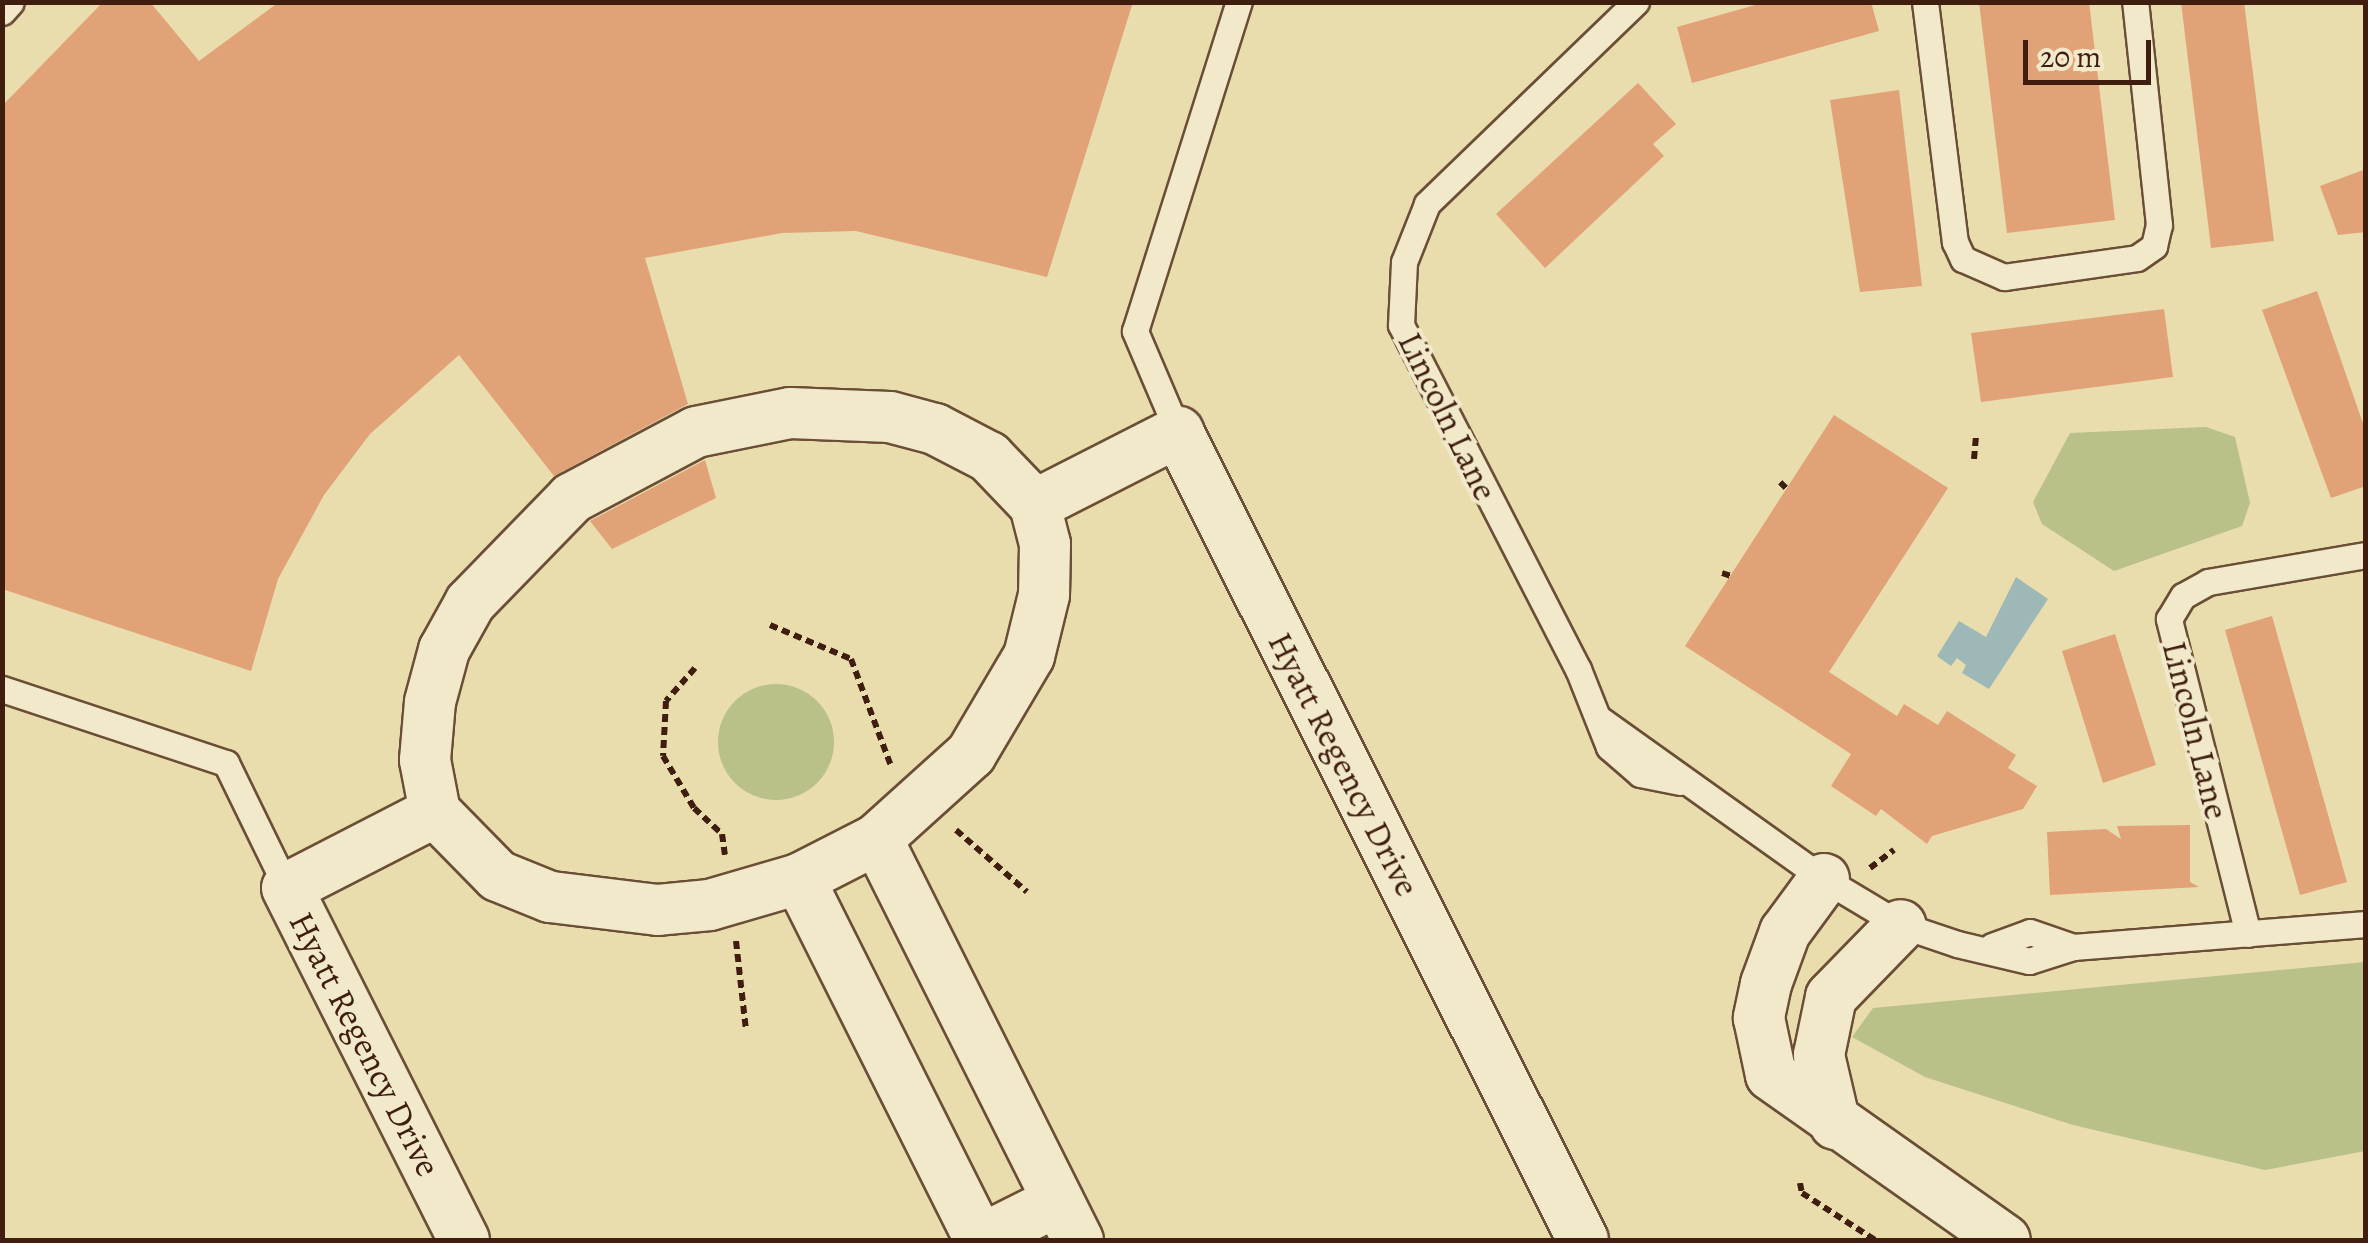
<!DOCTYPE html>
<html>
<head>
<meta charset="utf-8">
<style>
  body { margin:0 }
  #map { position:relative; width:2368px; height:1243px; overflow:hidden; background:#e9ddad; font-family:Alegreya,serif }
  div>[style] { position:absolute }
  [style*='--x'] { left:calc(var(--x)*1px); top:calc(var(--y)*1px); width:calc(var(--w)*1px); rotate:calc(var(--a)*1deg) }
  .green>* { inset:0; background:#b9c088 }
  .round { border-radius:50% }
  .water>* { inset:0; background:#9db8b6 }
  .building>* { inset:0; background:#e0a276 }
  .path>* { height:6px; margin-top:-3px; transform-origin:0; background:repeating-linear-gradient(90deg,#3f1e0f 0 8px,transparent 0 13px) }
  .roads { filter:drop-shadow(2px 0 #6a4e36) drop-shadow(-2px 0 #6a4e36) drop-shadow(0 2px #6a4e36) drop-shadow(0 -2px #6a4e36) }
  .lane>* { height:25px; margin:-12.5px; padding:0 12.5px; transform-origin:12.5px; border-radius:12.5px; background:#f1e9ca }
  .street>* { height:50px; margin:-25px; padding:0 25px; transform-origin:25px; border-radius:25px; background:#f1e9ca }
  span { translate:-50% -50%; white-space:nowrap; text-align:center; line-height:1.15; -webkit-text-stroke:8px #f1e9ca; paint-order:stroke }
  .street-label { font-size:35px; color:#3f1e0f }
  .frame { position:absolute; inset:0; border:5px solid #3f1e0f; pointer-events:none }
  .scale { position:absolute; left:2023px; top:40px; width:128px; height:45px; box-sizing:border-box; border:5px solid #3f1e0f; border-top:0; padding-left:12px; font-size:30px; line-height:35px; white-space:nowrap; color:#3f1e0f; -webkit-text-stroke:8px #f1e9ca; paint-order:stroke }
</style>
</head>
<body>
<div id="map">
  <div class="green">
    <div style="clip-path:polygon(2206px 427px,2235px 437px,2250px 503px,2242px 526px,2114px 571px,2042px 524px,2033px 502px,2070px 433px)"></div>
    <div class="round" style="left:718px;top:684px;width:116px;height:116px"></div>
    <div style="clip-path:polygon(2365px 962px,2365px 1151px,2265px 1170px,2073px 1125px,1925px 1077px,1852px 1037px,1873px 1008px)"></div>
  </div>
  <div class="water">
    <div style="clip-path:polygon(2016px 577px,2048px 599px,1989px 689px,1962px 673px,1966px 665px,1957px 658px,1951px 666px,1937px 656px,1959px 621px,1986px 637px)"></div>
  </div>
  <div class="building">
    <div style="clip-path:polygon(103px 2px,150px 2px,199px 61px,279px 2px,1133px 2px,1047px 277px,856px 231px,782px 233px,645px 258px,688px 404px,554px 476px,459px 355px,370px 434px,324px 495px,278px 579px,251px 671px,2px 589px,2px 106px)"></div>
    <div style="clip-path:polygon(1766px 2px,1871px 2px,1879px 31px,1692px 83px,1677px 27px)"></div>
    <div style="clip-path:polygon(1979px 2px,2089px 2px,2115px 220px,2007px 233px)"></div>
    <div style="clip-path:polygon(2181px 2px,2244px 2px,2274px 241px,2211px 248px)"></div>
    <div style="clip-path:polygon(1638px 83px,1676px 124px,1653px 144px,1664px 156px,1545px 268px,1496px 214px)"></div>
    <div style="clip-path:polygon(1899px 90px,1922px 286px,1860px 292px,1830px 100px)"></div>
    <div style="clip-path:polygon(2366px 169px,2366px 232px,2338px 235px,2320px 186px)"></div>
    <div style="clip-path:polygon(2317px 291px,2366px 432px,2366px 486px,2331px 498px,2262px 310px)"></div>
    <div style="clip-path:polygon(2164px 309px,2173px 377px,1981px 402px,1971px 333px)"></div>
    <div style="clip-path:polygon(1834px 415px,1948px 488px,1829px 672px,1897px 716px,1904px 704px,1938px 725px,1947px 711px,2016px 755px,2008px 768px,2037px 786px,2023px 809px,1932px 836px,1927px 844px,1881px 809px,1876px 816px,1831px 786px,1851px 754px,1685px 646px)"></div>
    <div style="clip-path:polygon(705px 460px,716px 498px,612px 549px,590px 521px)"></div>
    <div style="clip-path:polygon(2272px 616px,2347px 882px,2300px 895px,2225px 630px)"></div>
    <div style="clip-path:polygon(2115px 634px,2156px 765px,2103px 783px,2062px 651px)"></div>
    <div style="clip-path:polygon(2190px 825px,2190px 882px,2199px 887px,2050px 895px,2047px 832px,2106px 829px,2121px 839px,2117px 826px)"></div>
  </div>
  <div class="path">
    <div style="--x:1974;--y:459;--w:25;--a:-85"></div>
    <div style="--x:1780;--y:482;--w:10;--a:45"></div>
    <div style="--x:1722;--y:573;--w:9;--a:18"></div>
    <div style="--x:770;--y:625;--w:88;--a:22.8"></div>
    <div style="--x:851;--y:659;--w:114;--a:69.5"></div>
    <div style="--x:695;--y:668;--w:44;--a:131.3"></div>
    <div style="--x:666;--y:701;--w:55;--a:93.1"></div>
    <div style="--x:663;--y:756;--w:61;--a:59.2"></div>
    <div style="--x:694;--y:808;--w:38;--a:43"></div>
    <div style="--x:722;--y:834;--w:21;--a:82"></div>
    <div style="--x:956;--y:830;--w:94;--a:41.1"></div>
    <div style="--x:1870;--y:868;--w:30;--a:-37"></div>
    <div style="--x:736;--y:941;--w:90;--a:83.6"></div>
    <div style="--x:1800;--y:1183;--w:10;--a:79"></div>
    <div style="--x:1802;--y:1193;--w:87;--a:32.8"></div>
  </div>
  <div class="roads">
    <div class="lane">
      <div style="--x:1636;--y:2;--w:291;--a:136"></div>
      <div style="--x:1427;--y:204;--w:62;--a:111.6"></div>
      <div style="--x:1404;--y:262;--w:63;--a:92.7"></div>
      <div style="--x:1401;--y:325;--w:387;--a:62.8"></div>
      <div style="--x:1578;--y:669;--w:84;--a:68.3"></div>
      <div style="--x:1609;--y:747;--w:41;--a:41.1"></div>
      <div style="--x:1640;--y:774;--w:41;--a:11.3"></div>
      <div style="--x:1925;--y:2;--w:242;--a:82.9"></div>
      <div style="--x:1955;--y:242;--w:19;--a:65"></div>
      <div style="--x:1963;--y:259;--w:45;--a:23.7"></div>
      <div style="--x:2004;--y:277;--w:134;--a:-8.1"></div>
      <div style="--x:2137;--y:258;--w:21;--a:-35"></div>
      <div style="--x:2154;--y:246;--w:22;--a:-77"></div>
      <div style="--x:2159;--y:225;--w:224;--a:-96.1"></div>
      <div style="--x:2;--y:12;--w:13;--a:-48"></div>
      <div style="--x:1178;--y:432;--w:110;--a:-113.1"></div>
      <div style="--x:1135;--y:331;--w:345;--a:-72.5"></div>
      <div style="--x:2;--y:689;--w:236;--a:18.3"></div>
      <div style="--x:226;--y:763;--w:139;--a:64"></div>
      <div style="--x:1598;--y:718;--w:277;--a:35.5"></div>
      <div style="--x:1824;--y:879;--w:90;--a:30.9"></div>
      <div style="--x:1901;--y:925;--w:59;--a:18.7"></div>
      <div style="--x:1957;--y:944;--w:74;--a:13.3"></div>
      <div style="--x:2029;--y:961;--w:46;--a:-17.7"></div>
      <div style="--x:2073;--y:947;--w:294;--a:-4.5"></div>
      <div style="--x:2248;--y:934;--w:325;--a:-104.1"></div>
      <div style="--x:2169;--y:619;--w:27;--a:-59"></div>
      <div style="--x:2183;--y:596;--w:29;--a:-29"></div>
      <div style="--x:2208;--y:582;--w:160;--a:-9.7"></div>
      <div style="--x:1992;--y:946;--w:40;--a:-20.2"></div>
      <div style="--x:2030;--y:932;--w:46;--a:19.2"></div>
    </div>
    <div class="street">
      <div style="--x:1035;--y:505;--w:161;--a:-27"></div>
      <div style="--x:1178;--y:432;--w:904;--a:63.38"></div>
      <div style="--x:435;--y:812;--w:166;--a:152.8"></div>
      <div style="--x:287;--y:888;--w:394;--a:63.3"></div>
      <div style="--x:799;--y:879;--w:88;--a:-27.1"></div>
      <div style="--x:1824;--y:879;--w:66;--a:126.3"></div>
      <div style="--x:1785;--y:932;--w:55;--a:110.1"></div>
      <div style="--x:1766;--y:984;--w:35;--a:102"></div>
      <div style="--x:1759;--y:1018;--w:58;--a:78.1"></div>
      <div style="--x:1771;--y:1075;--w:286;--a:35.2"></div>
      <div style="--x:1835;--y:1124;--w:71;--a:-103.1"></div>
      <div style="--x:1819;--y:1055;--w:59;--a:-78.3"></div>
      <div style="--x:1831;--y:997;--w:100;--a:-45.8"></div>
      <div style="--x:980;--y:1240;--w:404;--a:-116.6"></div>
      <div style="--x:799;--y:879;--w:93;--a:163.7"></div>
      <div style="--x:710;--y:905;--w:52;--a:174.5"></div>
      <div style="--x:658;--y:910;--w:109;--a:-173.1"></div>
      <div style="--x:550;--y:897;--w:56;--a:-158"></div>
      <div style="--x:498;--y:876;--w:90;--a:-134.5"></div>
      <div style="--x:435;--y:812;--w:53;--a:-100.9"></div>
      <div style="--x:425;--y:760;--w:58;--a:-85.1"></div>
      <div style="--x:430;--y:702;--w:54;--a:-74.9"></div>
      <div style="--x:444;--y:650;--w:54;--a:-61"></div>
      <div style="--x:470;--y:603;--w:146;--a:-45.8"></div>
      <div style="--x:572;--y:498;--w:140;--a:-28"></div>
      <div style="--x:696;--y:432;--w:96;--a:-11.4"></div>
      <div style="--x:790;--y:413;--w:100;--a:2.3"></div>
      <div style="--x:890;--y:417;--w:47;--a:14.9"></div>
      <div style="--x:935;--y:429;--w:61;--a:27.4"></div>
      <div style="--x:989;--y:457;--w:66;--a:46.2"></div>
      <div style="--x:1035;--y:505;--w:40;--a:75.6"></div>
      <div style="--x:1045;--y:544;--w:51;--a:91.1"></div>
      <div style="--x:1044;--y:595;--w:63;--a:103.8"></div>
      <div style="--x:1029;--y:656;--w:114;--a:120.6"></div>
      <div style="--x:971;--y:754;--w:127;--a:137.9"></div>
      <div style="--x:877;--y:839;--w:449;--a:63.4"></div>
      <div style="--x:980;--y:1240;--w:87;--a:-26.6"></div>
    </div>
  </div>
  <div class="street-label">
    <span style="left:1448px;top:416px;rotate:64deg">Lincoln Lane</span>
    <span style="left:2196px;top:730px;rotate:76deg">Lincoln Lane</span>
    <span style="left:1344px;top:764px;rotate:63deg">Hyatt Regency Drive</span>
    <span style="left:365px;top:1044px;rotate:63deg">Hyatt Regency Drive</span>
  </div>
  <div class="frame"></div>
  <div class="scale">20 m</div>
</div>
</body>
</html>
